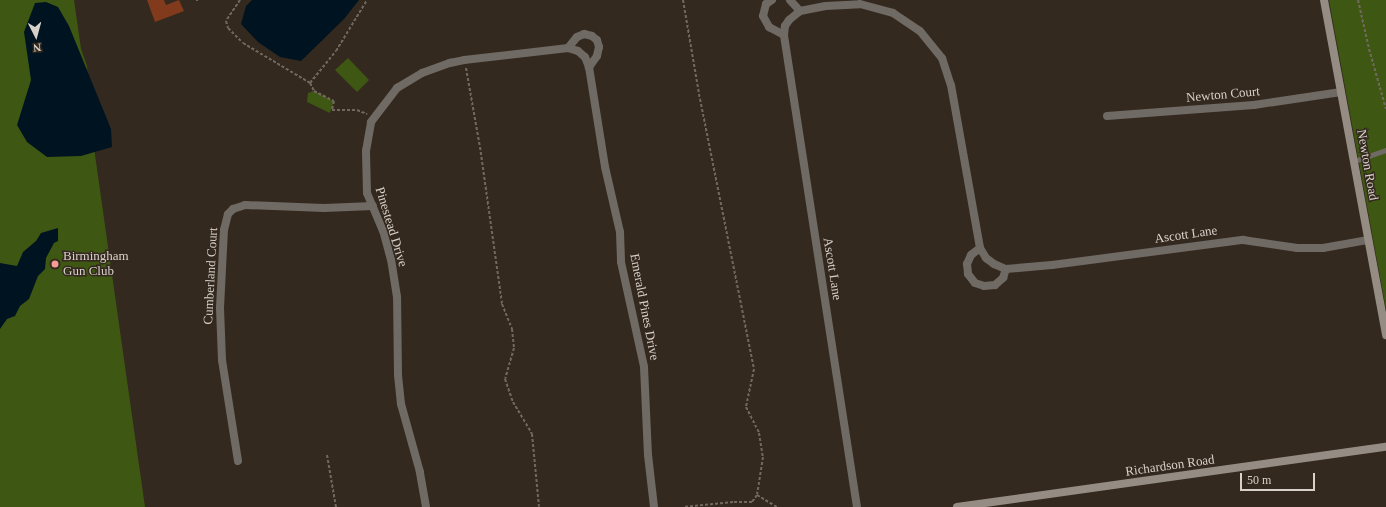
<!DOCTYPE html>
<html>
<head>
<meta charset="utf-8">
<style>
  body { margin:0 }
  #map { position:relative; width:1386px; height:507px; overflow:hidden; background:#34291f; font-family:"Times New Roman",serif }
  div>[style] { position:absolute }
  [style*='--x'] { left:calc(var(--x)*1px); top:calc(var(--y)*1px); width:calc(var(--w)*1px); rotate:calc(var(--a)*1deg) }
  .green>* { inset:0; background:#3e5813 }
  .water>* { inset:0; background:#001320 }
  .building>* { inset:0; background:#813a1b }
  .path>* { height:2px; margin-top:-1px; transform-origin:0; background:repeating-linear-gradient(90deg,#72685f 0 3px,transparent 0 5px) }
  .lane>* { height:5px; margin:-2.5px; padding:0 2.5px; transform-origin:2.5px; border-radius:2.5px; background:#6f6a64 }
  .street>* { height:8px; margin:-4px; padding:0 4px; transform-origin:4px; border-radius:4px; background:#6f6a64 }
  .secondary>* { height:8px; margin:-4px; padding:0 4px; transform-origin:4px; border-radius:4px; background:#958d84 }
  .dots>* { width:11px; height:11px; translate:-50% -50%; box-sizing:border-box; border:2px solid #34291f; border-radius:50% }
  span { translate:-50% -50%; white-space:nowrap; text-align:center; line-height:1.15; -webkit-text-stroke:3px #34291f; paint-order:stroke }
  .street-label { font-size:13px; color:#d8d1ca }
  .poi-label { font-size:13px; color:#d8d1ca }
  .left { translate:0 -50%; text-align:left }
  .north { position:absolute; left:16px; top:16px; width:40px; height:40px; -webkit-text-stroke:3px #34291f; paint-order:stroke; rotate:174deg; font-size:11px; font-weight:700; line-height:16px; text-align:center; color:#d8d1ca }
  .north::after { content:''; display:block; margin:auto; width:14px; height:18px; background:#d8d1ca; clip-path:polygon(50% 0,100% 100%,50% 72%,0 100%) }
  .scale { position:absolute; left:1240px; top:473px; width:75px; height:18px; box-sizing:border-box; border:2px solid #d8d1ca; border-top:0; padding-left:5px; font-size:12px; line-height:14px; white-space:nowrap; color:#d8d1ca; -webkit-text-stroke:3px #34291f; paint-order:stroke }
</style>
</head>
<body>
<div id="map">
  <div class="green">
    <div style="clip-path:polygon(0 0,74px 0,81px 49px,87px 66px,93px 141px,145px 507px,0 507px)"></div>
    <div style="clip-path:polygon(1329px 0,1386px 0,1386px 309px)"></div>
    <div style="clip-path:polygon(348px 58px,369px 80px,357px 92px,335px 70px)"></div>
    <div style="clip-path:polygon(314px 91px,334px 101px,330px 113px,307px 102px,308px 93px)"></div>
  </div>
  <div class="water">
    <div style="clip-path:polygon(252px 0,359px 0,344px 19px,301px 61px,280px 57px,258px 42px,241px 24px,246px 6px)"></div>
    <div style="clip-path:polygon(46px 2px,58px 7px,69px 26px,111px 129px,112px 147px,81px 156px,47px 157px,27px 142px,17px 125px,31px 80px,24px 32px,35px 3px)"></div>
    <div style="clip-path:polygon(58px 228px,58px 241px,54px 243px,46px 258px,45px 269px,38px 276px,29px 299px,20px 306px,15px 316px,7px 319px,0 329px,0 263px,17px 266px,23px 252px,36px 241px,41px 233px)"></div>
  </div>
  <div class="building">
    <div style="clip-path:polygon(147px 0,164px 0,166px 5px,179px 0,184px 11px,155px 22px)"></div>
  </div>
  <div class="path">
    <div style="--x:197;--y:0;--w:1;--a:90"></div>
    <div style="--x:240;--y:0;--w:25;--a:124"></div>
    <div style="--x:226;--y:21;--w:7;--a:74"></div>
    <div style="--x:228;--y:28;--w:21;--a:45"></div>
    <div style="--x:243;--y:43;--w:78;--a:30.8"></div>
    <div style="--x:310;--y:83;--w:9;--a:63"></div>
    <div style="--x:314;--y:91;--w:22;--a:27"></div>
    <div style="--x:334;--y:101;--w:9;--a:103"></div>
    <div style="--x:332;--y:110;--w:25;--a:0"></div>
    <div style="--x:357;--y:110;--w:11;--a:22"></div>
    <div style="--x:683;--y:0;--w:100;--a:80.3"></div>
    <div style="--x:700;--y:99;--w:275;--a:78.7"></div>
    <div style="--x:754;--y:369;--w:39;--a:102"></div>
    <div style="--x:746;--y:407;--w:29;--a:63"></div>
    <div style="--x:759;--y:433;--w:24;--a:81"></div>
    <div style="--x:763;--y:457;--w:38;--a:99"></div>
    <div style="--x:757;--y:495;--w:9;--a:126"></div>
    <div style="--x:752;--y:502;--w:19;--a:180"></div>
    <div style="--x:733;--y:502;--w:50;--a:174.3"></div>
    <div style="--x:1358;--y:0;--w:50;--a:77.3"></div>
    <div style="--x:1369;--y:49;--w:62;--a:74.2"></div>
    <div style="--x:466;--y:68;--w:80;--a:80"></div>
    <div style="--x:480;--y:147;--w:159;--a:82"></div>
    <div style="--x:502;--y:304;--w:27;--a:68"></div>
    <div style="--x:512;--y:329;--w:19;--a:84"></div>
    <div style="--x:514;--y:348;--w:32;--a:106"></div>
    <div style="--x:505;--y:379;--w:24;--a:71"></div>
    <div style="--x:513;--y:402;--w:37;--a:59"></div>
    <div style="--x:532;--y:434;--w:73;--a:84.5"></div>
    <div style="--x:310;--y:83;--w:41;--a:-50.9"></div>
    <div style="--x:336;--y:51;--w:60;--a:-58.7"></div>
    <div style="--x:327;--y:455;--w:53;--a:80.2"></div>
    <div style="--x:757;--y:495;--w:23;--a:31"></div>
  </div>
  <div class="lane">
    <div style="--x:1354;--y:161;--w:34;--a:-19"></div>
  </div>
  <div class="street">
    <div style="--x:772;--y:0;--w:7;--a:146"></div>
    <div style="--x:766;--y:4;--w:12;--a:104"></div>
    <div style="--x:763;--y:16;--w:13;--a:61"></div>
    <div style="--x:769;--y:27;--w:17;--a:28"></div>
    <div style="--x:790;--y:0;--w:15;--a:48"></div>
    <div style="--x:568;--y:48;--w:14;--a:-51"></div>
    <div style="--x:577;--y:37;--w:8;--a:-23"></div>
    <div style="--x:584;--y:34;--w:8;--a:14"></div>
    <div style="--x:592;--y:36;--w:6;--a:39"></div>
    <div style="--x:597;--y:40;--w:7;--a:74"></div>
    <div style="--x:599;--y:47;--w:9;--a:103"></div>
    <div style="--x:597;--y:56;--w:14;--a:126"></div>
    <div style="--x:1107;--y:116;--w:147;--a:-4.3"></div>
    <div style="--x:1254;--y:105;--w:88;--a:-8.5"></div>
    <div style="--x:980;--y:248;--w:11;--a:142"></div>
    <div style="--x:971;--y:255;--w:10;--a:114"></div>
    <div style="--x:967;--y:264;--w:10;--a:84"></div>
    <div style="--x:968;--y:274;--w:11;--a:52"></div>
    <div style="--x:975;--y:283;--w:9;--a:18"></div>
    <div style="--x:984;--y:286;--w:11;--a:-5"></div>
    <div style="--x:995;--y:285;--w:11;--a:-41"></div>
    <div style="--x:1003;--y:278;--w:9;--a:-72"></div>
    <div style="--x:238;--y:461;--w:102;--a:-99"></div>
    <div style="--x:222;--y:360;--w:52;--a:-92.2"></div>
    <div style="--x:220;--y:308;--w:78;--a:-87.1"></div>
    <div style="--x:224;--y:230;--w:16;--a:-76"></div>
    <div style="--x:228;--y:214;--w:7;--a:-45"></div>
    <div style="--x:233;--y:209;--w:13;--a:-18"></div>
    <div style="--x:245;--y:205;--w:79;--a:2.2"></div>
    <div style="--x:324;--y:208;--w:49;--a:-2.3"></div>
    <div style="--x:426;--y:507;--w:36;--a:-100"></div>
    <div style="--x:420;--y:472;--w:71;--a:-105.6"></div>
    <div style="--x:401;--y:404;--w:29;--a:-96"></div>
    <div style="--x:398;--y:375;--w:78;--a:-90.7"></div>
    <div style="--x:397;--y:297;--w:37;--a:-99"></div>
    <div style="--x:391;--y:260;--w:30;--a:-105"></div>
    <div style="--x:383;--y:231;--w:41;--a:-112.8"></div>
    <div style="--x:367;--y:193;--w:42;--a:-91.4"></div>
    <div style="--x:366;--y:151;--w:29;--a:-80"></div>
    <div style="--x:371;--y:122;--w:43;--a:-52.6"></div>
    <div style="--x:397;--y:88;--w:29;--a:-31"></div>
    <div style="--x:422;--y:73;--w:30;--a:-20"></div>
    <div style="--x:450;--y:63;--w:14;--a:-12"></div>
    <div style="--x:464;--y:60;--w:105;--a:-6.6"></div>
    <div style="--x:568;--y:48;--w:10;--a:17"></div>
    <div style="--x:578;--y:51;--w:9;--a:41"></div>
    <div style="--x:585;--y:57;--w:11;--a:68"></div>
    <div style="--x:589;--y:67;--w:101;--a:80.9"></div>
    <div style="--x:605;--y:167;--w:67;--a:77"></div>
    <div style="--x:620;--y:232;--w:30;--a:88"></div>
    <div style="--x:621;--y:262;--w:107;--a:77.6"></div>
    <div style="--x:644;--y:367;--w:88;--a:87.4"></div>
    <div style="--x:648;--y:455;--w:52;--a:83.4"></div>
    <div style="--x:857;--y:507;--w:478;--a:-98.8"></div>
    <div style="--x:784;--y:35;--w:9;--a:-84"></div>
    <div style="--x:785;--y:26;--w:7;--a:-56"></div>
    <div style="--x:789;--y:20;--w:14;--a:-39"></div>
    <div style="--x:800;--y:11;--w:26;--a:-11"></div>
    <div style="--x:826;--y:6;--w:34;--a:-3"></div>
    <div style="--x:860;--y:4;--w:34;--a:15"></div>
    <div style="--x:893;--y:13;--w:32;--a:34"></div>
    <div style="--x:920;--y:31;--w:35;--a:51"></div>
    <div style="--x:942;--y:58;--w:28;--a:72"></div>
    <div style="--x:951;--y:85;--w:166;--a:79.9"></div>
    <div style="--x:980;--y:248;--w:12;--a:59"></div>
    <div style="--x:986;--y:258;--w:10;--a:37"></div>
    <div style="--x:994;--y:264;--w:13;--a:23"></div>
    <div style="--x:1006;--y:269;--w:46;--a:-5"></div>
    <div style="--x:1052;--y:265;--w:193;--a:-7.5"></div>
    <div style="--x:1243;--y:240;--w:55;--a:8.4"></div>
    <div style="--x:1297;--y:248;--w:26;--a:0"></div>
    <div style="--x:1323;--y:248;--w:46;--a:-10.1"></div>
  </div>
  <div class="secondary">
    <div style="--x:1324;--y:0;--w:341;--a:79.5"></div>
    <div style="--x:957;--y:507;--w:433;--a:-8"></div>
  </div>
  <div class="dots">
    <div style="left:55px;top:264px;background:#f59c95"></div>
  </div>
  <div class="street-label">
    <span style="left:1223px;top:95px;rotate:-5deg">Newton Court</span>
    <span style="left:1367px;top:165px;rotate:80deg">Newton Road</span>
    <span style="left:391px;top:227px;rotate:73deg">Pinestead Drive</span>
    <span style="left:1186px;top:235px;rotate:-8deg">Ascott Lane</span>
    <span style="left:832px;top:269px;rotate:81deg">Ascott Lane</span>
    <span style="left:211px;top:276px;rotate:-87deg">Cumberland Court</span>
    <span style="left:644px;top:307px;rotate:79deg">Emerald Pines Drive</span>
    <span style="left:1170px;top:466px;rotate:-8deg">Richardson Road</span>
  </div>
  <div class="poi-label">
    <span class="left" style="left:63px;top:264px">Birmingham<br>Gun Club</span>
  </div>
  <div class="north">N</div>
  <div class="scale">50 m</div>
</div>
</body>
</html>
